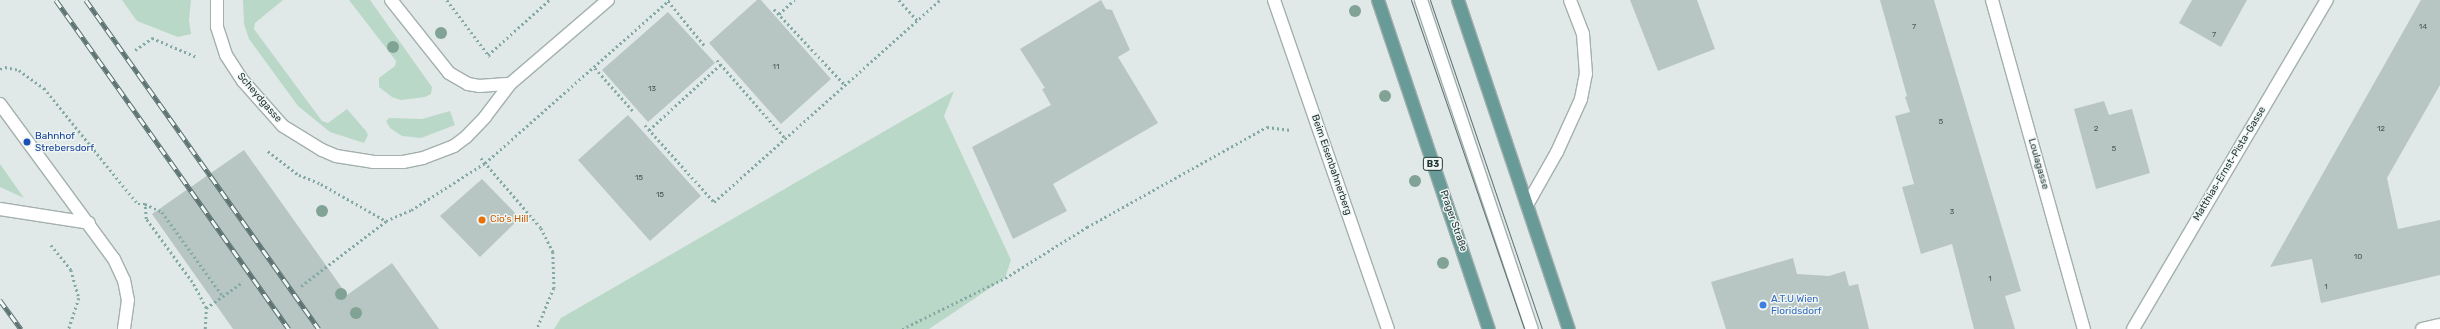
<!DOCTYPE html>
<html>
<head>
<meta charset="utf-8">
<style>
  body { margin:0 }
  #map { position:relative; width:2440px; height:329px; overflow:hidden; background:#e0e9e7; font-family:Rubik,sans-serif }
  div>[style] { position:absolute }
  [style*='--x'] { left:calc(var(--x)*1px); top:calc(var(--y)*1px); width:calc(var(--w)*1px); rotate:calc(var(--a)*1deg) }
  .green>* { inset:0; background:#bad8c8 }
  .building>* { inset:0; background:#b8c6c3 }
  .path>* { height:2.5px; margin-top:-1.25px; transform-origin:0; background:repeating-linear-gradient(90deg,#83a9a5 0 2px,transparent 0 5px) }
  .roads { filter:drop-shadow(1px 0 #a3b0ae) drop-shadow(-1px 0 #a3b0ae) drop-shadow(0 1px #a3b0ae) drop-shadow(0 -1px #a3b0ae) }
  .lane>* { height:12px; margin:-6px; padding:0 6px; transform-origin:6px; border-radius:6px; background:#fff }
  .street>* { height:12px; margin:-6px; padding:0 6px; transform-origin:6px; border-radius:6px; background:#fff }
  .primary>* { height:12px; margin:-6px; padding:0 6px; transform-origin:6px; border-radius:6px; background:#689a97 }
  .tram>* { height:1px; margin:-0.5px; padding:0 0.5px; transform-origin:0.5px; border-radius:0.5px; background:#5c7372 }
  .rail>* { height:4.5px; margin-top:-2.25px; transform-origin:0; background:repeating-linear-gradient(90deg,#f0f6f4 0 9px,#5c7372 0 18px); box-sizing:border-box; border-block:1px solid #5c7372 }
  .trees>* { width:12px; height:12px; margin:-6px; border-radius:50%; background:#80a395 }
  .dots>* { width:11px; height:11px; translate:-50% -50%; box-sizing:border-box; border:2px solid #f0f6f4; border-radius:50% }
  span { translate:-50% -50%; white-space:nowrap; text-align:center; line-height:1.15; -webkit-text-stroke:3px #f0f6f4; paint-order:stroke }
  .number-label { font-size:8px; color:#485b59 }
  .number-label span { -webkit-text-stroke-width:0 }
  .shield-label span { padding:1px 3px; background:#f0f6f4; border:1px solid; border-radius:3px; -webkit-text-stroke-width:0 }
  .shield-label { font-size:9px; color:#223736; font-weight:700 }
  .street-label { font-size:10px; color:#223736 }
  .transit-label { font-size:10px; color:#164399 }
  .left { translate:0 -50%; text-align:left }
  .food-label { font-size:10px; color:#c56008 }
  .shop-label { font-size:10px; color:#366cbe }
</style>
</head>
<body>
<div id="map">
  <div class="green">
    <div style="clip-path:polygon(122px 0,191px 0,189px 20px,191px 34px,178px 37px,137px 21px)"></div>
    <div style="clip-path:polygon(243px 0,283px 0,255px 23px,254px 29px,322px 121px,328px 123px,347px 109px,366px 131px,368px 135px,364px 143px,330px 132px,298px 106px,249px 39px,244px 24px)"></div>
    <div style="clip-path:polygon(349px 0,370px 0,432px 87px,431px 94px,425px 97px,401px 100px,392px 97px,379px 87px,379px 78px,395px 66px,396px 61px)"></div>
    <div style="clip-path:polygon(954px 91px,944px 116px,1011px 260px,1005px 278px,929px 329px,554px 329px,561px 318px)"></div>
    <div style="clip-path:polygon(450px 111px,455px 125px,421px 138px,402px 136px,390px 128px,386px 121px,389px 118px,422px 119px)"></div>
    <div style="clip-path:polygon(0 164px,24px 198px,0 187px)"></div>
  </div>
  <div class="building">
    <div style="clip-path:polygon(757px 0,761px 0,831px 79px,781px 124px,709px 43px)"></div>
    <div style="clip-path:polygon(1101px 0,1106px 9px,1112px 10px,1130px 50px,1118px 57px,1158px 123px,1053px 184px,1067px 211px,1013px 239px,972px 147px,1051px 105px,1042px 89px,1045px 88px,1020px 49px)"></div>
    <div style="clip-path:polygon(1630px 0,1697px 0,1715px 49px,1658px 71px)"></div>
    <div style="clip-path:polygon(1880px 0,1934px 0,2021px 291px,2005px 296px,2015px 329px,1974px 329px,1952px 244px,1921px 254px,1902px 187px,1914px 184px,1895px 116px,1910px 112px,1905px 97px,1907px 96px)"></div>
    <div style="clip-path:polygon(2192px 0,2247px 0,2221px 47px,2179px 23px)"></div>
    <div style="clip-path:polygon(2421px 0,2440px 0,2440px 85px,2387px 178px,2398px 229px,2440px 220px,2440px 275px,2321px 303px,2312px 259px,2270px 267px)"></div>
    <div style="clip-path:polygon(668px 12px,715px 63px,648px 122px,602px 70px)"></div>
    <div style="clip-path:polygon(2104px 101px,2109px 115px,2132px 109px,2150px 173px,2096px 189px,2074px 109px)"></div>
    <div style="clip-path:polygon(628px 115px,701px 196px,650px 241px,578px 160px)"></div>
    <div style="clip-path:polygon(244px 150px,347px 295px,392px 263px,439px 329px,233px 329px,152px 214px)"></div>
    <div style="clip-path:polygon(482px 179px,520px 218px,480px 257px,440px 216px)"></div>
    <div style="clip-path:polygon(1793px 258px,1797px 274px,1829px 276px,1845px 271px,1849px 286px,1858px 284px,1869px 329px,1726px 329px,1711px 282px)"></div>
  </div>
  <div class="path">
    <div style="--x:447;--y:0;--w:71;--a:53"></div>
    <div style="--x:899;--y:0;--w:27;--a:48"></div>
    <div style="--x:668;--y:1;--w:58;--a:50.6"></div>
    <div style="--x:774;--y:9;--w:104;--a:46.9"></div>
    <div style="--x:779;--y:14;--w:21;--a:-43"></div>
    <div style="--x:135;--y:50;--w:21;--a:-35"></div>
    <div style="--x:152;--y:38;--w:49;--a:22.9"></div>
    <div style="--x:488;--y:55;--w:82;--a:-42"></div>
    <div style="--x:717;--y:60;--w:103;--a:48.9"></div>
    <div style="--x:595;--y:68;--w:57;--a:48.5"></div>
    <div style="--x:0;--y:69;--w:5;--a:-22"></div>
    <div style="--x:5;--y:67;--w:14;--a:12"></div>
    <div style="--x:19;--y:70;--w:31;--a:36"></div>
    <div style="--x:44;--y:88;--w:149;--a:51"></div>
    <div style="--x:138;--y:204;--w:7;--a:0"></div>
    <div style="--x:645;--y:125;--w:103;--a:48.1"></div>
    <div style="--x:714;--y:202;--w:303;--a:-41.8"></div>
    <div style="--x:649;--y:130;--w:98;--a:-42.5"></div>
    <div style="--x:268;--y:151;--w:39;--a:38"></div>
    <div style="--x:299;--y:175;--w:24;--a:22"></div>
    <div style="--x:321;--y:184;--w:75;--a:29.6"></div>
    <div style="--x:481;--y:158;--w:92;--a:49.4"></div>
    <div style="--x:541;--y:228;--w:27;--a:63"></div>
    <div style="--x:553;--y:252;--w:36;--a:88"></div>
    <div style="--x:554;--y:288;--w:44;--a:112.5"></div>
    <div style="--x:51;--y:245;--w:32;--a:51"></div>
    <div style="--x:71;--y:270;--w:29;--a:74"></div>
    <div style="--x:79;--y:298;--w:33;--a:108"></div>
    <div style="--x:301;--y:286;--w:107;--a:-37.4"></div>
    <div style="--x:386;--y:221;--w:27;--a:-24"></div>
    <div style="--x:411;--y:210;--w:88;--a:-32.4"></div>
    <div style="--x:485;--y:163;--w:246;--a:-41.5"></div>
    <div style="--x:206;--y:308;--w:45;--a:-35.1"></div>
    <div style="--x:205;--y:329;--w:21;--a:-87"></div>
    <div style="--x:206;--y:308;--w:30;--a:-118"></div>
    <div style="--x:192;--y:282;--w:78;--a:-126.1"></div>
    <div style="--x:146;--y:219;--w:15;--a:-94"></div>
    <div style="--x:145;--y:204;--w:19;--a:25"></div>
    <div style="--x:162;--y:212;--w:104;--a:54"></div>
    <div style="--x:902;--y:329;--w:115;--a:-26.3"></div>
    <div style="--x:1005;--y:278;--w:97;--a:-31.9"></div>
    <div style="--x:1087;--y:227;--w:206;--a:-29.1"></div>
    <div style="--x:1267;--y:127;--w:24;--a:7"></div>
  </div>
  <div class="roads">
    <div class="lane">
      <div style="--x:1274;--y:0;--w:348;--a:70.9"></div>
      <div style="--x:1421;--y:0;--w:347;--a:71.4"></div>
      <div style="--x:1527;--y:205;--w:61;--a:-60.5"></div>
      <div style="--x:1557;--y:152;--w:58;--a:-65.6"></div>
      <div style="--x:1581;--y:99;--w:25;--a:-79"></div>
      <div style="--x:1586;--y:74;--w:40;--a:-94.3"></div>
      <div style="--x:1583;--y:34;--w:36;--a:-111"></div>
      <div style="--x:0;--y:209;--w:90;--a:8.9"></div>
    </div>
    <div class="street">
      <div style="--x:217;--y:0;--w:27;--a:90"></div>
      <div style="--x:217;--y:27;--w:29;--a:72"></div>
      <div style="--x:226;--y:55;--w:31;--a:57"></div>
      <div style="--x:243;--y:81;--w:60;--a:48.4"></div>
      <div style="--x:283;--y:126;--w:46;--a:31.6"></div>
      <div style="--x:322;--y:150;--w:15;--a:23"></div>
      <div style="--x:336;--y:156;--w:37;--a:9"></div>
      <div style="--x:373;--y:162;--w:30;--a:0"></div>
      <div style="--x:403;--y:162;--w:20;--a:-11"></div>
      <div style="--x:423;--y:158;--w:33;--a:-21"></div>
      <div style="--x:454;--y:146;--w:15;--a:-37"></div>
      <div style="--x:466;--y:137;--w:28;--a:-46"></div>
      <div style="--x:485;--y:117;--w:41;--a:-52.9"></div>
      <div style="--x:510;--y:84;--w:129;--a:-40.6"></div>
      <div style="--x:391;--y:0;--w:93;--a:51.5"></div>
      <div style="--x:449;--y:73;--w:22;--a:30"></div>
      <div style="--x:468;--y:84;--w:11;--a:10"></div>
      <div style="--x:479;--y:86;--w:31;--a:-4"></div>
      <div style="--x:1992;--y:0;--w:342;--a:74.4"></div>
      <div style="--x:0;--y:104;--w:192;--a:53.7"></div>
      <div style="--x:114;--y:259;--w:23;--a:65"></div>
      <div style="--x:124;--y:280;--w:20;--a:79"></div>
      <div style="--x:128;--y:300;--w:29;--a:98"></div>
      <div style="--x:2133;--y:329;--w:382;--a:-59.5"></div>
      <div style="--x:2422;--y:329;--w:18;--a:-13"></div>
    </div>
    <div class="primary">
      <div style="--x:1378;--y:0;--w:347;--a:71.4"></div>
      <div style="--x:1458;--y:0;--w:347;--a:71.4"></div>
    </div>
  </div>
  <div class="tram">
    <div style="--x:1411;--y:0;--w:348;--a:71"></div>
    <div style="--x:1430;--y:0;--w:348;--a:71.2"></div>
  </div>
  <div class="rail">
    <div style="--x:56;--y:0;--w:403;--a:54.7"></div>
    <div style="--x:86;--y:0;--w:403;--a:54.7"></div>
    <div style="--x:0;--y:300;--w:36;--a:54"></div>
  </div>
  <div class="trees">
    <div style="left:1355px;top:11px"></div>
    <div style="left:441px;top:33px"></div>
    <div style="left:393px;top:47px"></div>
    <div style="left:1385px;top:96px"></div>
    <div style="left:1415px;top:181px"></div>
    <div style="left:322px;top:211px"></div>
    <div style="left:1443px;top:263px"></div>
    <div style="left:341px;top:294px"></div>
    <div style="left:356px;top:313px"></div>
  </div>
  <div class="dots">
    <div style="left:27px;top:142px;background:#1a4fb4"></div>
    <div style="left:482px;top:220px;background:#e8710a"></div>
    <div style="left:1763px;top:305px;background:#3f7fe0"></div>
  </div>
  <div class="number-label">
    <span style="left:1914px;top:27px">7</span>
    <span style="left:2423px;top:27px">14</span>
    <span style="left:2214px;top:35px">7</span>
    <span style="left:776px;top:67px">11</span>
    <span style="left:652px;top:89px">13</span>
    <span style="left:1941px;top:122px">5</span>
    <span style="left:2096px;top:129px">2</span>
    <span style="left:2381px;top:129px">12</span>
    <span style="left:2114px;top:149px">5</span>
    <span style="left:639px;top:178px">15</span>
    <span style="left:660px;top:195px">15</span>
    <span style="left:1952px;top:212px">3</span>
    <span style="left:2358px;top:257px">10</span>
    <span style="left:1990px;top:279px">1</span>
    <span style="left:2326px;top:287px">1</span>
  </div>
  <div class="shield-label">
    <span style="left:1433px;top:164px">B3</span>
  </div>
  <div class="street-label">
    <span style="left:259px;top:98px;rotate:49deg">Scheydgasse</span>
    <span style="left:2038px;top:164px;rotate:74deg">Loulagasse</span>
    <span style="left:2230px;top:164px;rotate:-59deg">Matthias-Ernst-Pista-Gasse</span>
    <span style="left:1331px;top:165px;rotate:71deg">Beim Eisenbahnerberg</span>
    <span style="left:1453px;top:221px;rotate:71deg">Prager Straße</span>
  </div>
  <div class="transit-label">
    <span class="left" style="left:35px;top:142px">Bahnhof<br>Strebersdorf</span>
  </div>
  <div class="food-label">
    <span class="left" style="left:490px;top:220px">Cio's Hill</span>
  </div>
  <div class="shop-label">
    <span class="left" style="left:1771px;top:305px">A.T.U Wien<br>Floridsdorf</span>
  </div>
</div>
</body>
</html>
